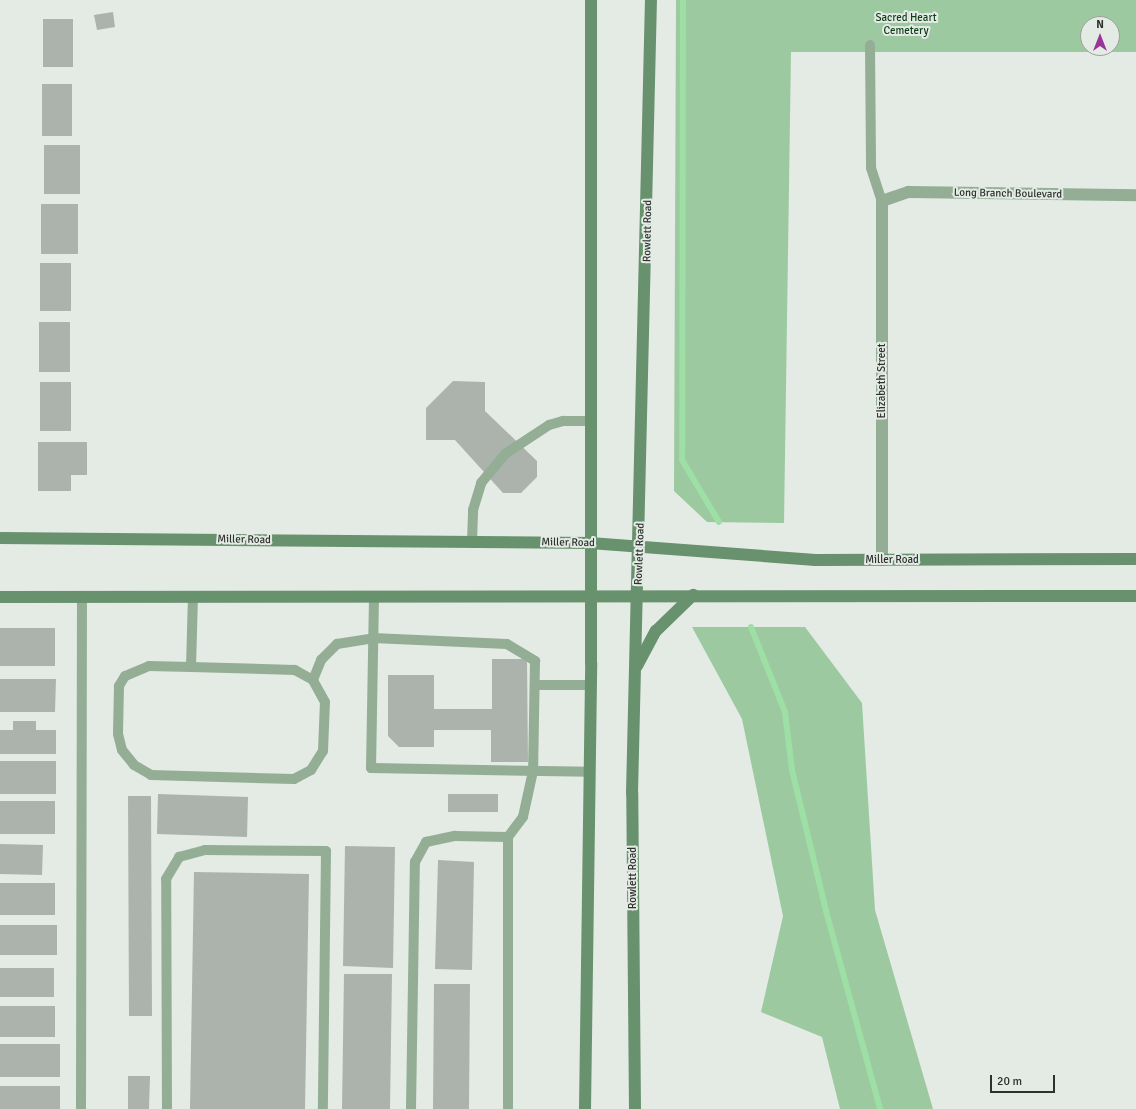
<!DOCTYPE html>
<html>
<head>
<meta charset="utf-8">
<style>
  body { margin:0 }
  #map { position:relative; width:1136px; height:1109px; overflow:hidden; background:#e3ebe4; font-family:Signika,sans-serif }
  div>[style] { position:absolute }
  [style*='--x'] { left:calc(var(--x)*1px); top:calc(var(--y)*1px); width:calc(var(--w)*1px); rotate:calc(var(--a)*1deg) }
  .green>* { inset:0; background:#9dc9a1 }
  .stream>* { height:6px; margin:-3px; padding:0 3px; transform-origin:3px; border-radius:3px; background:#9ddfa5 }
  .building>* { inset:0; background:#acb3ad }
  .lane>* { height:10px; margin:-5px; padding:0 5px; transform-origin:5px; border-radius:5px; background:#93ae95 }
  .street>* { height:12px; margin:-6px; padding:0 6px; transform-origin:6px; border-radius:6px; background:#93ae95 }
  .secondary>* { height:12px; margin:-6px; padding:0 6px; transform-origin:6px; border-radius:6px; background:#68916d }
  span { translate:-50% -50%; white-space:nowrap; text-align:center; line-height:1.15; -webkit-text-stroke:4px #e3ebe4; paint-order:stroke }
  .park-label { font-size:11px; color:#0f3f1a }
  .street-label { font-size:11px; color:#2e312f }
  .north { position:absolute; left:1080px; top:16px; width:40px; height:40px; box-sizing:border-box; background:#e3ebe4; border:1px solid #9ba19c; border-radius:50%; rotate:0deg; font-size:11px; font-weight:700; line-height:16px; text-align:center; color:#2e312f }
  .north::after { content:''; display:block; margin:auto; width:14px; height:18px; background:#99349a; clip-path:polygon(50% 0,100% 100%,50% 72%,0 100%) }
  .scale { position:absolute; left:990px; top:1075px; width:65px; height:18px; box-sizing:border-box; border:2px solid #2e312f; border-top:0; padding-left:5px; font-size:12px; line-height:14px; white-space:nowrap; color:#2e312f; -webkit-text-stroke:3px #e3ebe4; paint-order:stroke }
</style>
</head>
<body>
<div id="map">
  <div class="green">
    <div style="clip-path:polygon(evenodd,676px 0,1136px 0,1136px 52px,791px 52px,784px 523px,707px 522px,674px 491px,676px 0,1088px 24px,1112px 24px,1112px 48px,1088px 48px,1088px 24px)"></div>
    <div style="clip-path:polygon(692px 627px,805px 627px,862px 703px,875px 910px,933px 1109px,840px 1109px,822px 1037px,761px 1012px,783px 916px,742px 719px)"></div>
  </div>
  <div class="stream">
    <div style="--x:683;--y:0;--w:460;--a:90.1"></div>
    <div style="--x:682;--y:460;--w:72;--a:59.2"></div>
    <div style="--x:751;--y:627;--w:92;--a:68.2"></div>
    <div style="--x:785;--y:712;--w:58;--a:83.1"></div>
    <div style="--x:792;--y:770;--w:145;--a:76.4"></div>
    <div style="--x:826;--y:911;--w:205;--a:74.7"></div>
  </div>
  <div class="building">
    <div style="clip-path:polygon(113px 12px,115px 27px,97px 30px,94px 15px)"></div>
    <div style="clip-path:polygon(43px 19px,73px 19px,73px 67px,43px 67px)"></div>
    <div style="clip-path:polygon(42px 84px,72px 84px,72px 136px,42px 136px)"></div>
    <div style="clip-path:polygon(44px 145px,80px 145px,80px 194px,44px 194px)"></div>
    <div style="clip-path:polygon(41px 204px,78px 204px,78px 254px,41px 254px)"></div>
    <div style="clip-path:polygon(40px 263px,71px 263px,71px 311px,40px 311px)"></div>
    <div style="clip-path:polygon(39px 322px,70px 322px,70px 372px,39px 372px)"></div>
    <div style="clip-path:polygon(453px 381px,485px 382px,485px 411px,537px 461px,537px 477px,521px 493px,503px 493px,455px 440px,426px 440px,426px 408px)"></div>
    <div style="clip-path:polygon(40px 382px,71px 382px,71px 431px,40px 431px)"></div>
    <div style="clip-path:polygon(38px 442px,87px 442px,87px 475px,71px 475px,71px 491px,38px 491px)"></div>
    <div style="clip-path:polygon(0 628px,55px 628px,55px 666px,0 666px)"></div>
    <div style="clip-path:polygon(492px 659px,527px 659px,528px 762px,491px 762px,491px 730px,434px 730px,434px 747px,399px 747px,388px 736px,388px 675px,434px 675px,434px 709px,492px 709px)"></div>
    <div style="clip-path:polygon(0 679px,56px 679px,55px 712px,0 712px)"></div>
    <div style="clip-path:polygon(13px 721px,36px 721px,36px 730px,56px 730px,56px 754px,0 754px,0 730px,13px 730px)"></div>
    <div style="clip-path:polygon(0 761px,56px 761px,56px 794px,0 794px)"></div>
    <div style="clip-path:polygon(158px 794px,248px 797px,247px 837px,157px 834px)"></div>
    <div style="clip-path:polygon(448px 794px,498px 794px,498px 812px,448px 812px)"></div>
    <div style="clip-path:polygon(128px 796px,151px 796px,152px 1016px,129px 1016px)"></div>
    <div style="clip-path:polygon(0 801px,55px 801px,55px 834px,0 834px)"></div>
    <div style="clip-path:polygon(0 844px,43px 845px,42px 875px,0 874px)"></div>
    <div style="clip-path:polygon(345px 846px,395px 847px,393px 968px,343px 966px)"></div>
    <div style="clip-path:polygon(438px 860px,474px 862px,472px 970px,435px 969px)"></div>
    <div style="clip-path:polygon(194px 872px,309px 874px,305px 1109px,190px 1109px)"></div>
    <div style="clip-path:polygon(0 883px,55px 883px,55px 915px,0 915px)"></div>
    <div style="clip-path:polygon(0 925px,57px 925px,57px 955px,0 955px)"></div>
    <div style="clip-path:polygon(0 968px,54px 968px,54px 997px,0 997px)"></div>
    <div style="clip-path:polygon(344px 974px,392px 974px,390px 1109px,342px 1109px)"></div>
    <div style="clip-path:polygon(434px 984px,470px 984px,469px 1109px,433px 1109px)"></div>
    <div style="clip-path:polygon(0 1006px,55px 1006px,55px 1037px,0 1037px)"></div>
    <div style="clip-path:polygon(0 1044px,60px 1044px,60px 1077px,0 1077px)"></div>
    <div style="clip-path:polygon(128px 1076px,150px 1076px,149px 1109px,128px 1109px)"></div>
    <div style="clip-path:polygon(0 1086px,60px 1086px,60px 1109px,0 1109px)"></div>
  </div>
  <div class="lane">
    <div style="--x:870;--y:45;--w:123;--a:89.5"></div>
    <div style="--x:871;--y:168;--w:35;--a:72"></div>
    <div style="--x:472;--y:542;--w:32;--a:-88"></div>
    <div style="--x:473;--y:510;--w:28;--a:-73"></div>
    <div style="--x:481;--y:483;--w:38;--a:-50"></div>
    <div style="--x:505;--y:454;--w:53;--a:-33.4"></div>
    <div style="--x:549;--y:425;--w:15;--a:-16"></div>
    <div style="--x:563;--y:421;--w:27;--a:0"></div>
    <div style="--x:374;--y:597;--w:171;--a:91"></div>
    <div style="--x:371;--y:768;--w:219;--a:1"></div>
    <div style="--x:191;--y:667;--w:42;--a:-178.6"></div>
    <div style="--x:149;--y:666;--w:26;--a:157"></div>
    <div style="--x:125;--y:676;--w:12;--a:121"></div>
    <div style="--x:119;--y:686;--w:48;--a:91.2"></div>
    <div style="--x:118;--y:734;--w:16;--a:76"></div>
    <div style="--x:122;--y:750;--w:19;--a:51"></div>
    <div style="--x:134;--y:765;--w:20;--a:30"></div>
    <div style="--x:151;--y:775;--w:143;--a:1.6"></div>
    <div style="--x:294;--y:779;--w:19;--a:-28"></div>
    <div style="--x:311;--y:770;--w:22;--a:-58"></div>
    <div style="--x:323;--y:751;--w:49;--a:-87.7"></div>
    <div style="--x:325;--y:702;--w:25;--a:-119"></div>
    <div style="--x:313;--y:680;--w:21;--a:-151"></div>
    <div style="--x:295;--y:670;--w:104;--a:-178.3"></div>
    <div style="--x:191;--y:667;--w:70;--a:-88.4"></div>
    <div style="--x:313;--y:680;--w:22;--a:-68"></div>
    <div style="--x:321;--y:660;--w:23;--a:-45"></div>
    <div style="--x:337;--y:644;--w:36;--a:-9"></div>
    <div style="--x:373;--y:638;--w:134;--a:2.6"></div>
    <div style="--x:507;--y:644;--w:33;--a:31"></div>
    <div style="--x:535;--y:661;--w:110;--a:91"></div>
    <div style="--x:533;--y:771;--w:47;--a:102.3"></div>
    <div style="--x:523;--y:817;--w:25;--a:127"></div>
    <div style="--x:508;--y:837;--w:272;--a:90"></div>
    <div style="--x:535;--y:685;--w:56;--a:0"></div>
    <div style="--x:81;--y:1109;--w:512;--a:-89.89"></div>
    <div style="--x:167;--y:1109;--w:230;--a:-90.2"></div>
    <div style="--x:166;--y:879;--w:26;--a:-59"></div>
    <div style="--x:179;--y:857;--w:27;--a:-15"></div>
    <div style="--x:205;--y:850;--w:121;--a:0.5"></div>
    <div style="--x:326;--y:851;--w:258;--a:90.7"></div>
    <div style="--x:411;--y:1109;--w:247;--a:-89.1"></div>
    <div style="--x:415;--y:862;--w:23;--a:-61"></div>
    <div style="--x:426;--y:842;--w:30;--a:-12"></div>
    <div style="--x:455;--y:836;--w:53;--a:1.1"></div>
  </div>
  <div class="street">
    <div style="--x:882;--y:560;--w:359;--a:-90"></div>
    <div style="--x:882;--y:201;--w:28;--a:-19"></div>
    <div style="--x:908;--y:192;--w:228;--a:0.8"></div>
  </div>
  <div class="secondary">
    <div style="--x:0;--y:538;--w:590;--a:0.49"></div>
    <div style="--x:590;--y:543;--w:226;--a:4.3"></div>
    <div style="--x:815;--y:560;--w:321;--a:-0.2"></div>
    <div style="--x:0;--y:597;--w:1136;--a:-0.05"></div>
    <div style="--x:637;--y:666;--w:40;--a:-62"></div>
    <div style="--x:656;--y:631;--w:52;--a:-44.2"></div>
    <div style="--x:585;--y:1109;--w:446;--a:-89.2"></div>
    <div style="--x:591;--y:663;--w:663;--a:-90"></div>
    <div style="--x:635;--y:1109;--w:316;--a:-90.5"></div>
    <div style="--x:632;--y:793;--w:793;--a:-88.63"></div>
  </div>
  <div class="park-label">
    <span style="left:906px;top:25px">Sacred Heart<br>Cemetery</span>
  </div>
  <div class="street-label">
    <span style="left:1008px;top:194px;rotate:1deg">Long Branch Boulevard</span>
    <span style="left:648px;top:231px;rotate:-89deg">Rowlett Road</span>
    <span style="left:882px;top:381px;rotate:-90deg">Elizabeth Street</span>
    <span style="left:244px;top:540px;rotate:1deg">Miller Road</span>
    <span style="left:568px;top:543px;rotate:1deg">Miller Road</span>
    <span style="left:640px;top:554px;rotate:-88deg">Rowlett Road</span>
    <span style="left:892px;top:560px">Miller Road</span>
    <span style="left:633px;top:878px;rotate:-90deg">Rowlett Road</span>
  </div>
  <div class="north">N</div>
  <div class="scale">20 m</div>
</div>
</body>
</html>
